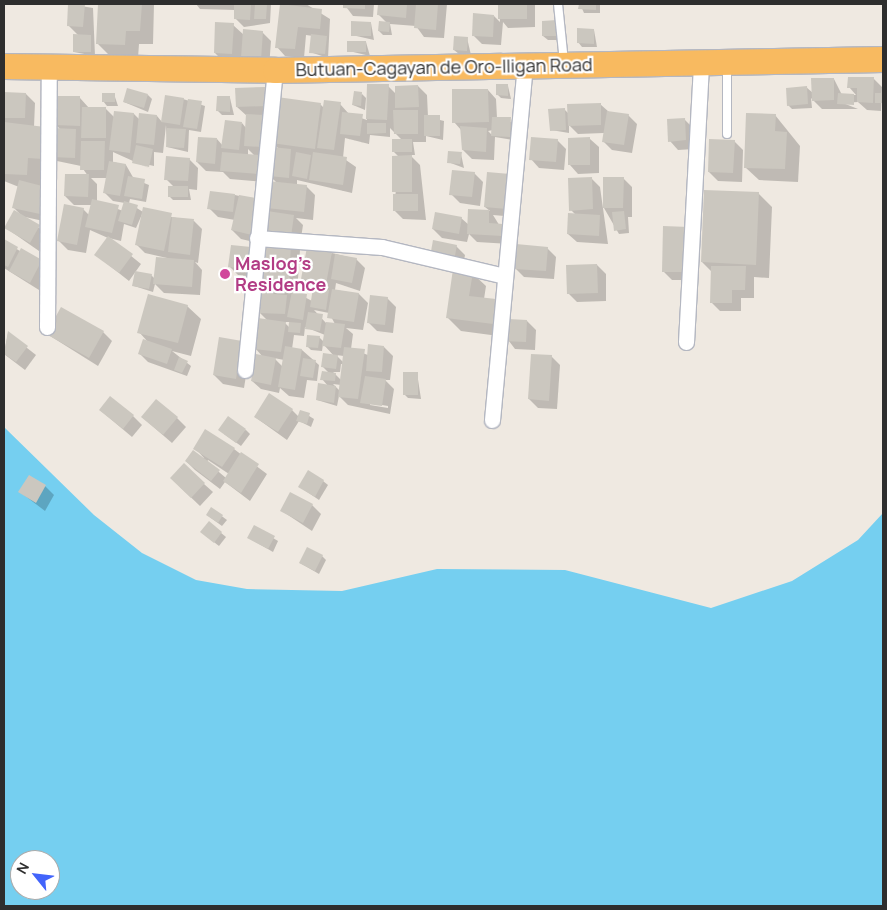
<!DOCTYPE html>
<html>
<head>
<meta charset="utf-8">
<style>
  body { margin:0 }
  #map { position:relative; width:887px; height:910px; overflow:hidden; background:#efe9e1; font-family:Manrope,sans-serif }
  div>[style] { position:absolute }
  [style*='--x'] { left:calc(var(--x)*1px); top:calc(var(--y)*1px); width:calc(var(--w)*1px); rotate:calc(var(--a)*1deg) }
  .water>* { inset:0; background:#75cff0 }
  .shadow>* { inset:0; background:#0003 }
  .building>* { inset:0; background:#cbc7bf }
  .roads { filter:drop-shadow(1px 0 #b4b7c1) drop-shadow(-1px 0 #b4b7c1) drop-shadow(0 1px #b4b7c1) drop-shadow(0 -1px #b4b7c1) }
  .service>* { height:8px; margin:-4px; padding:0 4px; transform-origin:4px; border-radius:4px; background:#fff }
  .minor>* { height:15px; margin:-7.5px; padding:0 7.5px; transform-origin:7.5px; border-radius:7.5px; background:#fff }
  .trunk>* { height:25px; margin:-12.5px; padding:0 12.5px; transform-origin:12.5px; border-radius:12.5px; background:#f8ba60 }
  .dots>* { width:14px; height:14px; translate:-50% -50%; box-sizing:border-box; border:2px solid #fff; border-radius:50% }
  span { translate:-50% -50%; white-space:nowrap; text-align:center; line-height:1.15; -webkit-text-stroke:4.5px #fff; paint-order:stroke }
  .street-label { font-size:18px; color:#2e2e2e }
  .hotel-label { font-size:18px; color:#b23c85; font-weight:700 }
  .left { translate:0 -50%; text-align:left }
  .frame { position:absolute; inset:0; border:5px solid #2e2e2e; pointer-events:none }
  .north { position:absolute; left:10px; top:850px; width:50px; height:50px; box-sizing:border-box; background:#fff; border:1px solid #ababab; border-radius:50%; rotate:299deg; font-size:14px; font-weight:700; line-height:20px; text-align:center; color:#2e2e2e }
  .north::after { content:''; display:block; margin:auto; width:18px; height:22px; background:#4264fb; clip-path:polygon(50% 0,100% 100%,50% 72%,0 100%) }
</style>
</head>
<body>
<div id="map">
  <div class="water">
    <div style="clip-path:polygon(evenodd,4px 427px,94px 515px,142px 553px,196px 580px,247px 589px,342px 591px,437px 569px,565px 570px,711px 608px,792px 581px,858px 540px,883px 513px,883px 906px,4px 906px,4px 427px,20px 860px,50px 860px,50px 890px,20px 890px,20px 860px)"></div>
  </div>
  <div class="shadow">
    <div style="clip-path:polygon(69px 4px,93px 8px,95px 56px,74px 52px,79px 36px,68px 25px)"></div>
    <div style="clip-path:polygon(100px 4px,154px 4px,153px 44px,139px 44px,138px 58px,111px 57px,98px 44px)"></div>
    <div style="clip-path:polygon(196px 4px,271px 4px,270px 23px,244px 27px,235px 18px,235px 10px,200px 9px)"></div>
    <div style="clip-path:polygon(281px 4px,306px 4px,330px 19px,328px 58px,310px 52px,313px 36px,306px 35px,304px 58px,285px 56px,277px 47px)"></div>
    <div style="clip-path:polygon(344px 4px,374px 4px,373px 17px,353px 16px)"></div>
    <div style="clip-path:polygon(380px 4px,447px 4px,444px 38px,424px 37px,416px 26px,390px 24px,392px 35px,383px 35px,379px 31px,387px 23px,379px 15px)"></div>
    <div style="clip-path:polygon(499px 4px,535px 4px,535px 27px,508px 28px,503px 22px,501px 45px,482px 44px,473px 35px,494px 16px,500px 22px)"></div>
    <div style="clip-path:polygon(580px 4px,600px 4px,600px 13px,584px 13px)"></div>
    <div style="clip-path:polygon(557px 22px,561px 40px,548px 40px,543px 36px)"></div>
    <div style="clip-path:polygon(371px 23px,374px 40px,352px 35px)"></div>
    <div style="clip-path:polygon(233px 25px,244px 35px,262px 32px,271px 41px,269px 68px,251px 67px,241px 56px,240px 63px,224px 62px,215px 53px)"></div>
    <div style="clip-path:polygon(594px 30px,597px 47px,582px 47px,578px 42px)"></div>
    <div style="clip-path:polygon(467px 38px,471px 55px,459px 54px,454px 50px)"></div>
    <div style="clip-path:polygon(366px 42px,370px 56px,349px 51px)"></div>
    <div style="clip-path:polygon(873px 78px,882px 87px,881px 111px,867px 110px,858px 102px,843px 103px,858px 109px,822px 109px,811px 98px,812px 108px,792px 109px,788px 105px,806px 87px,813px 93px,834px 79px,842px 95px,856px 95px,849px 87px)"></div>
    <div style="clip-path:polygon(evenodd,368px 85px,388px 86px,396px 94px,418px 86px,427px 95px,428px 117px,444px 121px,443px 140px,426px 136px,426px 142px,413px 142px,415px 155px,410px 155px,420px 165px,426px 220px,403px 219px,394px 210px,399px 157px,393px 151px,402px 140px,390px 128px,390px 137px,370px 135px,369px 144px,345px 138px,343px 158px,356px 167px,352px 193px,297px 180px,297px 185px,306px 186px,315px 195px,313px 220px,296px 218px,303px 225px,300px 245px,294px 244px,300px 250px,297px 293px,312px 301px,314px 288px,302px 279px,332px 253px,356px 259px,365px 268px,360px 291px,336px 283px,335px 290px,359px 294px,368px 303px,363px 330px,346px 328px,353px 334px,351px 349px,368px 355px,384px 347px,393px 356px,390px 380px,385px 380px,394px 389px,390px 414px,348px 405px,339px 396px,337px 406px,317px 400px,328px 386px,322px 379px,329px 373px,323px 367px,334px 356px,323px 344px,322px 351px,311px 350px,307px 346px,319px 337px,324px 342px,325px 335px,305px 327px,304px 336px,294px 335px,292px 349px,302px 350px,319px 365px,317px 381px,307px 380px,304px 398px,289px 396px,280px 388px,279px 393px,261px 389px,252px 381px,263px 357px,255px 348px,268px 321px,259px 312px,266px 294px,260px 288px,262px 244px,241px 239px,232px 230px,235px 220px,218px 217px,209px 208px,235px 195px,260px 201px,278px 184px,270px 176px,266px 182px,230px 179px,223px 172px,206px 171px,197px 162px,217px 139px,223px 146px,242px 123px,246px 128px,247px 116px,237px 107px,264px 88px,273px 97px,274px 114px,261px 115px,272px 125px,320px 104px,324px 108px,340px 104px,349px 114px,367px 120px,368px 85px,271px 141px,279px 149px,271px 148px,271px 141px,368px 85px,248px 149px,255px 156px,248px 155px,248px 149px,368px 85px,314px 310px,329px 313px,335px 324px,326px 323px,314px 310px,368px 85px,284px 322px,290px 322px,290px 328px,284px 322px,368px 85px,336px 355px,344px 356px,344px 363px,336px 355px,368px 85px,274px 358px,284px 360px,283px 367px,274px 358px,368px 85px,341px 364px,343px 364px,341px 380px,333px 372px,340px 372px,341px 364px,368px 85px,333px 384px,341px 385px,340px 391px,333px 384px,368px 85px,370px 403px,388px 406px,388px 408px,370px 405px,370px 403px)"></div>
    <div style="clip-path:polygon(508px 86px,511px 99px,501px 98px,497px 94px)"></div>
    <div style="clip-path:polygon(evenodd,488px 90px,496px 99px,497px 118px,514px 123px,513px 140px,495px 137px,494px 160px,472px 159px,463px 150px,462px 131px,454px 122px,488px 90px,493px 130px,493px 136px,488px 131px,493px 130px)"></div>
    <div style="clip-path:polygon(evenodd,4px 93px,26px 94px,35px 103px,34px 127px,60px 129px,56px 125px,80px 98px,89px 108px,106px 109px,114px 117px,134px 114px,140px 120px,157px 116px,162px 122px,183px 99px,205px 106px,201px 132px,189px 130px,188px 152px,167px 147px,166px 125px,163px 153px,154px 152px,154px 166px,136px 162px,153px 170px,113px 152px,113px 162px,126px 165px,134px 179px,149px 185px,146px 202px,130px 199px,129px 203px,143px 212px,194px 221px,202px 229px,198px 263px,195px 262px,202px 270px,200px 295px,164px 293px,155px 284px,153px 292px,134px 286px,151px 275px,155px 279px,167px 258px,145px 253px,136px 244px,143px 212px,136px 228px,124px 224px,121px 241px,109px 238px,141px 264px,129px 281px,96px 255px,108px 238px,90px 230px,86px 253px,68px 250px,59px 241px,83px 209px,89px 215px,92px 205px,74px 205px,65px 196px,88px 176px,81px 166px,57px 161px,56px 172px,41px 171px,48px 222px,25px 217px,48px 235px,39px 251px,6px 228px,21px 215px,14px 208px,19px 187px,4px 181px,4px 93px,91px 178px,107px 178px,104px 192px,113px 201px,125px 203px,123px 211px,97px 201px,97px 184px,91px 178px)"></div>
    <div style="clip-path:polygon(114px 94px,118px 106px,107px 106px,103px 101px)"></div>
    <div style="clip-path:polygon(362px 94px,366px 98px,365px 110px,353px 105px)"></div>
    <div style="clip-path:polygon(148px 95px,152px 99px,148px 112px,124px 102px)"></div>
    <div style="clip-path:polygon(230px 98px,234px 115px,222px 115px,218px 111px)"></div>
    <div style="clip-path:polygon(600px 104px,609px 112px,628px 115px,637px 124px,632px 153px,612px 150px,603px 141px,604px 133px,578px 134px,569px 125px,569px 133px,551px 130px,564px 109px,569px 114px)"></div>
    <div style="clip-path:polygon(775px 115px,800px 146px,798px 182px,759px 180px,745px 167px)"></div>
    <div style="clip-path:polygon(684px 119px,693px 128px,694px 149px,678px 150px,670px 141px)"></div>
    <div style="clip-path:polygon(590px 139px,599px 147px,599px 173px,578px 174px,570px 165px)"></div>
    <div style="clip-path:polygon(557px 140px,566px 149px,564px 170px,539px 168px,531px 159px)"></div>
    <div style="clip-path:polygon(734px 141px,743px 150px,742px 182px,718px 181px,709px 172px)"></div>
    <div style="clip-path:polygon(461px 154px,464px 168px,448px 162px)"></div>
    <div style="clip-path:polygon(189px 159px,198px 168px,197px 190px,189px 189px,191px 200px,173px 200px,169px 196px,174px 187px,166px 179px)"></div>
    <div style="clip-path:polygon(474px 173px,483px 182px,480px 206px,460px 203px,451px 194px)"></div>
    <div style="clip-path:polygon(591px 178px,600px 187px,608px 244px,577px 242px,568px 234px,576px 215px,571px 210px)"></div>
    <div style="clip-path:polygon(623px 178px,632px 187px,632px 217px,628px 217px,629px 233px,619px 234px,604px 208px)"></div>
    <div style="clip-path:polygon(519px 184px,516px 217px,493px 215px,511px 244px,477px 242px,469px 234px,467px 242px,442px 238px,433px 229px,461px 218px,469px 225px,469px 210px,490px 211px,485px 207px)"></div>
    <div style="clip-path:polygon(758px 193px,772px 207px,769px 278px,754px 277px,754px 298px,741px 298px,741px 311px,720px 311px,712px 303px,712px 272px,702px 262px)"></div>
    <div style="clip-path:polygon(698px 237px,697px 280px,672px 280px,663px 271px)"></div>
    <div style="clip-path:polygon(4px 241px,50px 270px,39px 290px,4px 268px)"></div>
    <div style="clip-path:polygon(434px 242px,456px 246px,465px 255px,462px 272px,472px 273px,486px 286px,484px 299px,508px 320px,527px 321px,536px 330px,535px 350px,515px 349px,506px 337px,461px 331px,448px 318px,455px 268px)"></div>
    <div style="clip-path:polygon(547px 248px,556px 257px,554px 279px,524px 277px,515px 268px)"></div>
    <div style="clip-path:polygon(259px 257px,257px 277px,238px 275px,229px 266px)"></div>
    <div style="clip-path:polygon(597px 265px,606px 274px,606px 301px,577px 302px,568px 293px)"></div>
    <div style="clip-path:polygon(387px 298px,396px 307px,393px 333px,377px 331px,368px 322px)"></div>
    <div style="clip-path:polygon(187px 306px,201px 319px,191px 356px,172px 351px,191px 366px,187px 376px,148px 362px,140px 354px,148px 342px,139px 332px)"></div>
    <div style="clip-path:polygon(103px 332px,112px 341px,98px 366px,47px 334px)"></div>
    <div style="clip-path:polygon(8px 333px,36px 355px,25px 370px,4px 354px)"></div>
    <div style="clip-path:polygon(250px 351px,244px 388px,223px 384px,214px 375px)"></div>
    <div style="clip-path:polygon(551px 356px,560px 365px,557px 409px,538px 408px,529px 399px)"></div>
    <div style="clip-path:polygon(417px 373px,421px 399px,408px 398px,404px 394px)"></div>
    <div style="clip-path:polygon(100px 410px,133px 416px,142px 425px,132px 437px)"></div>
    <div style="clip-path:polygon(292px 410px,299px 417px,301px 411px,314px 419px,311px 427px,299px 421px,287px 440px,255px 417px)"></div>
    <div style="clip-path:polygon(142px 417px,177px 418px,186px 427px,172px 443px)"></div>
    <div style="clip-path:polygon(246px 430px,250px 434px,241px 446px,224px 434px)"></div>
    <div style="clip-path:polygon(evenodd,195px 448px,234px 449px,267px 474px,250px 501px,225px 482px,220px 489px,195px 470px,186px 461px,204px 458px,195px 448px,208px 460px,229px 474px,226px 478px,207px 462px,208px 460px)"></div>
    <div style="clip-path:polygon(323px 481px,328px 485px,319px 500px,300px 487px)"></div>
    <div style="clip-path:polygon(204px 484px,213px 492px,200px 506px,180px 487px)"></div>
    <div style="clip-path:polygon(45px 486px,54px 495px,45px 511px,20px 492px)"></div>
    <div style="clip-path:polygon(312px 505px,321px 514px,312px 531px,282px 511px)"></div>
    <div style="clip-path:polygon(212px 509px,227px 520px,222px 526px,207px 515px)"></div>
    <div style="clip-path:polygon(209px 523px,226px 537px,219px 546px,206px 536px)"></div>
    <div style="clip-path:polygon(255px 527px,278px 541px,273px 552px,249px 538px)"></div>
    <div style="clip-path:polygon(322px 556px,326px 560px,319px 574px,300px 563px)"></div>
  </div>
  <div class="building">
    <div style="clip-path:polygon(68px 4px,85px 4px,83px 27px,67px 26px)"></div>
    <div style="clip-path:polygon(98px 4px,142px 4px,140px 31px,126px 31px,125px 45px,96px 44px)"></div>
    <div style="clip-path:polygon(234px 4px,251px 4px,250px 20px,234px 19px)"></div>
    <div style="clip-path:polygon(255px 4px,267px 4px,266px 19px,254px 19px)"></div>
    <div style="clip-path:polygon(280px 4px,322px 9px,320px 29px,298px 27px,295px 49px,275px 48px)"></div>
    <div style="clip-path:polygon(343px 4px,365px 4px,365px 9px,343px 8px)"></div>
    <div style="clip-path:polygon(378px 4px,407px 4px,406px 18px,377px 15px)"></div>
    <div style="clip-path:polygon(416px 4px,438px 4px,436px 30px,414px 28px)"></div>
    <div style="clip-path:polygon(498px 4px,527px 4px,527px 19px,498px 19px)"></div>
    <div style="clip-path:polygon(579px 4px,596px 4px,596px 10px,578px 9px)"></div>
    <div style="clip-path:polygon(473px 13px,494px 15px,493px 37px,472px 36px)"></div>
    <div style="clip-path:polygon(557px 20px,558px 36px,542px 36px,542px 21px)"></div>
    <div style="clip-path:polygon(351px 21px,371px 22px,371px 36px,351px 36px)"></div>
    <div style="clip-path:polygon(379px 21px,390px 22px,389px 32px,378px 31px)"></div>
    <div style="clip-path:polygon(215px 22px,234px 23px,232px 54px,214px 53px)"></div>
    <div style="clip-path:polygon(577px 28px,594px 29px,594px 44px,577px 43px)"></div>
    <div style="clip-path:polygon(243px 29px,263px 31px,261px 60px,241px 58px)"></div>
    <div style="clip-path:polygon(73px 34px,91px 35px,91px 52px,73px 52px)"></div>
    <div style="clip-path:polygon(311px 34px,327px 36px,325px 54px,309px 53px)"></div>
    <div style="clip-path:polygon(454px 36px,468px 37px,467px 51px,453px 50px)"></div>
    <div style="clip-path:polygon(347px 41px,366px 41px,366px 52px,347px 52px)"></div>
    <div style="clip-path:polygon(848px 77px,874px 77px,873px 103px,857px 102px,857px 88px,847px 88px)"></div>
    <div style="clip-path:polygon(811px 78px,834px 78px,834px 100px,812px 101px)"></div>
    <div style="clip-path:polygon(367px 84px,389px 84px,387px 120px,366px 119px)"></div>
    <div style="clip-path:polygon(496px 84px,508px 84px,508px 96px,496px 95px)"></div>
    <div style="clip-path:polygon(418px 85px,419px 107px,395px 108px,395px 86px)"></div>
    <div style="clip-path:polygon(807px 86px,808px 104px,787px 106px,786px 88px)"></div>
    <div style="clip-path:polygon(265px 87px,266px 106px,236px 107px,235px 88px)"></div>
    <div style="clip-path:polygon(127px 88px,148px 94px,144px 108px,123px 102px)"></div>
    <div style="clip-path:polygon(452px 89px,488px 89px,489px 122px,452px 123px)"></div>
    <div style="clip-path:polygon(354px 91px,362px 92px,361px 106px,352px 105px)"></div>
    <div style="clip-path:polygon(4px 92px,26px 93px,25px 118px,4px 118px)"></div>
    <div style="clip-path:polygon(102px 93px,115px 93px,115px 102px,102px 102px)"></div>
    <div style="clip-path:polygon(838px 93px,854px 94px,854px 105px,837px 104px)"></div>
    <div style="clip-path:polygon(875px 93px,883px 93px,883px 103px,875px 103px)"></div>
    <div style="clip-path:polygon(165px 95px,184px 98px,180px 125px,161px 122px)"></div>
    <div style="clip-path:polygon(56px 96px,80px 96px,80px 126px,55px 125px)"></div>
    <div style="clip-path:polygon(217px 96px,230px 96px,230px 112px,216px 111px)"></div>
    <div style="clip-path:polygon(277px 97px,321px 103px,315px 149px,271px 143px)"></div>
    <div style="clip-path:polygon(188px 99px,202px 101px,197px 129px,183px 127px)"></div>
    <div style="clip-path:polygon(324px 100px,341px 102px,334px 150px,317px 148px)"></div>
    <div style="clip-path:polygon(601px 103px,601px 125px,568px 126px,567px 104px)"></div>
    <div style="clip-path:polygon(82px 107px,106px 107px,106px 138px,81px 138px)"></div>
    <div style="clip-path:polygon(565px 108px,566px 130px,550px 131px,548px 109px)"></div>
    <div style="clip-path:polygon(393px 110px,418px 110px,418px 134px,394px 134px)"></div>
    <div style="clip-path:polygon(114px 111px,134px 113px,130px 153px,109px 150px)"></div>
    <div style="clip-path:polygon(607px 111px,629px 114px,624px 145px,602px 142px)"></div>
    <div style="clip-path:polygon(342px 112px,363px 114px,360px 136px,340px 134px)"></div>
    <div style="clip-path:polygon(139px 113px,157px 115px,154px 145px,136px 143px)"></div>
    <div style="clip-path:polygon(746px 113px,776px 114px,775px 131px,787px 132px,785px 169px,744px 168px)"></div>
    <div style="clip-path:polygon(246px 114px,264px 115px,262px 147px,244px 146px)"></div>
    <div style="clip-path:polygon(424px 115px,440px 115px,440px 136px,424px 136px)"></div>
    <div style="clip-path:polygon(492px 117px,511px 117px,510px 137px,491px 136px)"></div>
    <div style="clip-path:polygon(685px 118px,686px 140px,668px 142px,667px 119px)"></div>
    <div style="clip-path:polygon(225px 120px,242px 122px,239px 150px,221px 148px)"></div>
    <div style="clip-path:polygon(4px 122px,45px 127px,43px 159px,28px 158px,27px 175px,4px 174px)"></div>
    <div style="clip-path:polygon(367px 123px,386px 123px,386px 133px,367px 134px)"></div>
    <div style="clip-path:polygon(460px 126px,487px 128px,486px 152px,462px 150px)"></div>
    <div style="clip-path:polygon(53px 128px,76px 129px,75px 158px,51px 157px)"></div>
    <div style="clip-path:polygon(167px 128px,186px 129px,184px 148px,166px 147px)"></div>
    <div style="clip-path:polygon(198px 137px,217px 138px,215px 164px,196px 162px)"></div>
    <div style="clip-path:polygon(531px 137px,558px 139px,556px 162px,529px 160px)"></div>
    <div style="clip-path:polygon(590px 137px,590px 165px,568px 165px,568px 138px)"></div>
    <div style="clip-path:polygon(392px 139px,412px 139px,412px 152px,392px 152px)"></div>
    <div style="clip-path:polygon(709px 139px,735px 140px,733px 173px,708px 172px)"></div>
    <div style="clip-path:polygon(81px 141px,105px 141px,104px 170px,80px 170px)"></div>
    <div style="clip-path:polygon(136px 145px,153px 149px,149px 167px,132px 163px)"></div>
    <div style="clip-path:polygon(272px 147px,291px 149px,289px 178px,269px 176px)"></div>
    <div style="clip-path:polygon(448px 151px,462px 152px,460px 164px,447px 163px)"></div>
    <div style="clip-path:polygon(222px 152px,259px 155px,258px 174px,220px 171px)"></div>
    <div style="clip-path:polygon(296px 152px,311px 155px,307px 179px,292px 176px)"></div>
    <div style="clip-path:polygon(313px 152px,347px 157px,343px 185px,309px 180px)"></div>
    <div style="clip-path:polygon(412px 155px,412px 192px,392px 192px,392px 156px)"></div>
    <div style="clip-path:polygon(166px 156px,190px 158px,188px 181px,164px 180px)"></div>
    <div style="clip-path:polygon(109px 161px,126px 164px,120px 196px,103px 193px)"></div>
    <div style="clip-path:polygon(452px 170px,475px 172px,472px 197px,449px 195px)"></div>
    <div style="clip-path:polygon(487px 172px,510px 174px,507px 209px,484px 207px)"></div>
    <div style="clip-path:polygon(65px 174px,89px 174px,88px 197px,64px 196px)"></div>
    <div style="clip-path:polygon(128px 176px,145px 179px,142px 199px,124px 196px)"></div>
    <div style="clip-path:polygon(592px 177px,593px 209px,569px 211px,568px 178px)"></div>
    <div style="clip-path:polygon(603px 177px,624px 177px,623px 208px,603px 208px)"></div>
    <div style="clip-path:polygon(19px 180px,46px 187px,40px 214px,12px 208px)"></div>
    <div style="clip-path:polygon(268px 181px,307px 185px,304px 212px,266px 208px)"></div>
    <div style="clip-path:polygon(168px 186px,188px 186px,188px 197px,168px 197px)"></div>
    <div style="clip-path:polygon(704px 190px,759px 192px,756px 265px,701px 262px)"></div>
    <div style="clip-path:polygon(210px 191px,235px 194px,233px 212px,207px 209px)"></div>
    <div style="clip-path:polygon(393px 194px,418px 194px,418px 211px,393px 211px)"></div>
    <div style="clip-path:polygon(239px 195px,261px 199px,252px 235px,231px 230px)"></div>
    <div style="clip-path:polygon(92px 199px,119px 205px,112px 233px,85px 227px)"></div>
    <div style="clip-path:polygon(124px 201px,138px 205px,132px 225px,118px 221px)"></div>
    <div style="clip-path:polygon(64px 204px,84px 208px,77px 245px,57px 241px)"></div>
    <div style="clip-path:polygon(143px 207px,172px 213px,164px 251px,135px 245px)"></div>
    <div style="clip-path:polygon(468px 209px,489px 210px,489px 223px,503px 224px,502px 236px,467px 234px)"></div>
    <div style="clip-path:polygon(14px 210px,40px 225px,30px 243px,4px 228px)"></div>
    <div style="clip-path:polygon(267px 211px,294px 215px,291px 237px,264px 233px)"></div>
    <div style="clip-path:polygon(624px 211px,626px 229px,614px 231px,612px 212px)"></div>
    <div style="clip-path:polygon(435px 212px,462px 217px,459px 234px,432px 229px)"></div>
    <div style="clip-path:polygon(568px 213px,600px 215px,599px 236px,567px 234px)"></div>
    <div style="clip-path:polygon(172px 217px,194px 219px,190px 255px,168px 252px)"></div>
    <div style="clip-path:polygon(663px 226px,689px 227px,689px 272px,662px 272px)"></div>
    <div style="clip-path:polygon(108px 236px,133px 254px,119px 273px,94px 255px)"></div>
    <div style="clip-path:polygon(4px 239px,18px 247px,8px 267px,4px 265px)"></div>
    <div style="clip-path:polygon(261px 239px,291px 240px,289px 290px,258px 289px)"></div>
    <div style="clip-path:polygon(433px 240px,457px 245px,454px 261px,430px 257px)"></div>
    <div style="clip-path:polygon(516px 244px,548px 247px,546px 271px,514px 269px)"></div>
    <div style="clip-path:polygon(231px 245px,251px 247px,248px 269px,228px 267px)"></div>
    <div style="clip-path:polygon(307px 247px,332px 252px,326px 284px,301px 279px)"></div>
    <div style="clip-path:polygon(21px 248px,42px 260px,30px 283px,9px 271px)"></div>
    <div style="clip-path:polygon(335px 254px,357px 258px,352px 283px,331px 279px)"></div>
    <div style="clip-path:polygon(156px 257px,194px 260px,192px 287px,153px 284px)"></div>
    <div style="clip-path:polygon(597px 264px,598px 293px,567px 294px,566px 265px)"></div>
    <div style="clip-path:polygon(711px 266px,746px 266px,745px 290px,732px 290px,732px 303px,710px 303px)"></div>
    <div style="clip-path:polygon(453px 269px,473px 272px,469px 296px,496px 299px,493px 324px,446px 318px)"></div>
    <div style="clip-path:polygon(135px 271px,152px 274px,149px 289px,132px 286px)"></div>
    <div style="clip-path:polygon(313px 288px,329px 290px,326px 310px,310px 307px)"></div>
    <div style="clip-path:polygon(332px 289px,359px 293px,354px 322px,327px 318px)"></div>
    <div style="clip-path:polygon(292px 291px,307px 294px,303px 320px,287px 317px)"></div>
    <div style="clip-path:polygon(260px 293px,287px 295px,285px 314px,258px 313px)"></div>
    <div style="clip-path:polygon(148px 294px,188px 305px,178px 343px,137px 333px)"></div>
    <div style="clip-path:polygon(370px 295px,388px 297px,385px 325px,367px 323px)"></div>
    <div style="clip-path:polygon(61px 307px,104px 331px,89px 358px,46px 334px)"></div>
    <div style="clip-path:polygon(308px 312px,323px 314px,320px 331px,305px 329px)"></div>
    <div style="clip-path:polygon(258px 318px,286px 322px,281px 352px,253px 349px)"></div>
    <div style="clip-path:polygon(506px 319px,527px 320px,526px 342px,505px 341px)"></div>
    <div style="clip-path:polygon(289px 322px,301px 323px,300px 333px,288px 332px)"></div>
    <div style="clip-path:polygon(326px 322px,345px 324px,341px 348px,322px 346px)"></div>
    <div style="clip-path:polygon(8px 331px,28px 346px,16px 362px,4px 354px)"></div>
    <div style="clip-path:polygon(307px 335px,320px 336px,318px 348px,306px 347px)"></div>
    <div style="clip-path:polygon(219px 337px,242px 341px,236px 379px,213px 375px)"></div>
    <div style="clip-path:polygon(143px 339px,172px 349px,167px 364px,138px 354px)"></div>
    <div style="clip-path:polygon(368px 344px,384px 346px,382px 372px,366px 371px)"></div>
    <div style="clip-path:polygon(285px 346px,302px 349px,295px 390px,278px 387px)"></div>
    <div style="clip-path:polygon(344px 347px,365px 349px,358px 399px,338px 397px)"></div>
    <div style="clip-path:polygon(323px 353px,338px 355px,336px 369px,321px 367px)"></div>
    <div style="clip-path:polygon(256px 354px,276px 358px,271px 385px,251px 381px)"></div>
    <div style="clip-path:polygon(531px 354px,552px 355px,549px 401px,528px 399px)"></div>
    <div style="clip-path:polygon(179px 357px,188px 361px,182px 373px,174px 370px)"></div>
    <div style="clip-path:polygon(303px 358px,316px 360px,313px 378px,300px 376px)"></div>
    <div style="clip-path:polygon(322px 371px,336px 373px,335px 381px,320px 380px)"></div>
    <div style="clip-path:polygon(403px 372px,418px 372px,418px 395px,403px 395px)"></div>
    <div style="clip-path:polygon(365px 376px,386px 379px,382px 406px,360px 403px)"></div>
    <div style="clip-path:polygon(318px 383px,336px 386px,334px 403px,316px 400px)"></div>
    <div style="clip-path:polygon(269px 393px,293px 409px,278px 432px,254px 417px)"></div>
    <div style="clip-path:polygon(110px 396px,134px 415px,123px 429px,99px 410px)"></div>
    <div style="clip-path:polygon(156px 399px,178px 417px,163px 435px,141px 417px)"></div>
    <div style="clip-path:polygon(300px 410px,310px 413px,307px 424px,296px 421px)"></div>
    <div style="clip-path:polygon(228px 416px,246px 429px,236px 443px,218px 430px)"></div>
    <div style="clip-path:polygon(205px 429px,235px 448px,222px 467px,193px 449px)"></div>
    <div style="clip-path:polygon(193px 450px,220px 470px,211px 481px,185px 461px)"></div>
    <div style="clip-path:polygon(241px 452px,259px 464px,241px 493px,223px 481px)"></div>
    <div style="clip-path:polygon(184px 463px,205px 483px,191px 498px,170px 478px)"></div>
    <div style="clip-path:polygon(308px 470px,324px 480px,315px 497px,298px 487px)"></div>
    <div style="clip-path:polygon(29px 475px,46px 485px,36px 503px,18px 492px)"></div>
    <div style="clip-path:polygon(290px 492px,313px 504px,303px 523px,280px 511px)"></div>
    <div style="clip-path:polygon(211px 507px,223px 515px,218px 523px,206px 515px)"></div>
    <div style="clip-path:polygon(209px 521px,222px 532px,214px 543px,200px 532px)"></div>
    <div style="clip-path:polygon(254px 525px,275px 536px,268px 549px,247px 538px)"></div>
    <div style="clip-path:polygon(307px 547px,323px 555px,315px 571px,299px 563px)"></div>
  </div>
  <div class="roads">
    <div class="service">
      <div style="--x:558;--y:4;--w:58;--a:84.1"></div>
      <div style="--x:727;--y:66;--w:68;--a:90"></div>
    </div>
    <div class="minor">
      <div style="--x:257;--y:238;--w:125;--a:4.1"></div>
      <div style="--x:382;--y:247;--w:126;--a:13.3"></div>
      <div style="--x:47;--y:327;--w:260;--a:-89.6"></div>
      <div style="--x:686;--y:342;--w:280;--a:-86.9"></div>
      <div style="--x:245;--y:370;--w:301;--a:-84.3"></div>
      <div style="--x:492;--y:420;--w:357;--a:-84.7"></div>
    </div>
    <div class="trunk">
      <div style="--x:4;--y:66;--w:271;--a:0.8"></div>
      <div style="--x:275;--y:70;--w:608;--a:-1.04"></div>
    </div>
  </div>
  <div class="dots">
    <div style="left:225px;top:274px;background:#d1479c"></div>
  </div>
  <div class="street-label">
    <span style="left:444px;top:67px;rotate:-1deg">Butuan-Cagayan de Oro-Iligan Road</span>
  </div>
  <div class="hotel-label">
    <span class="left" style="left:235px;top:274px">Maslog’s<br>Residence</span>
  </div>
  <div class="frame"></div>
  <div class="north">N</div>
</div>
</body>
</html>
